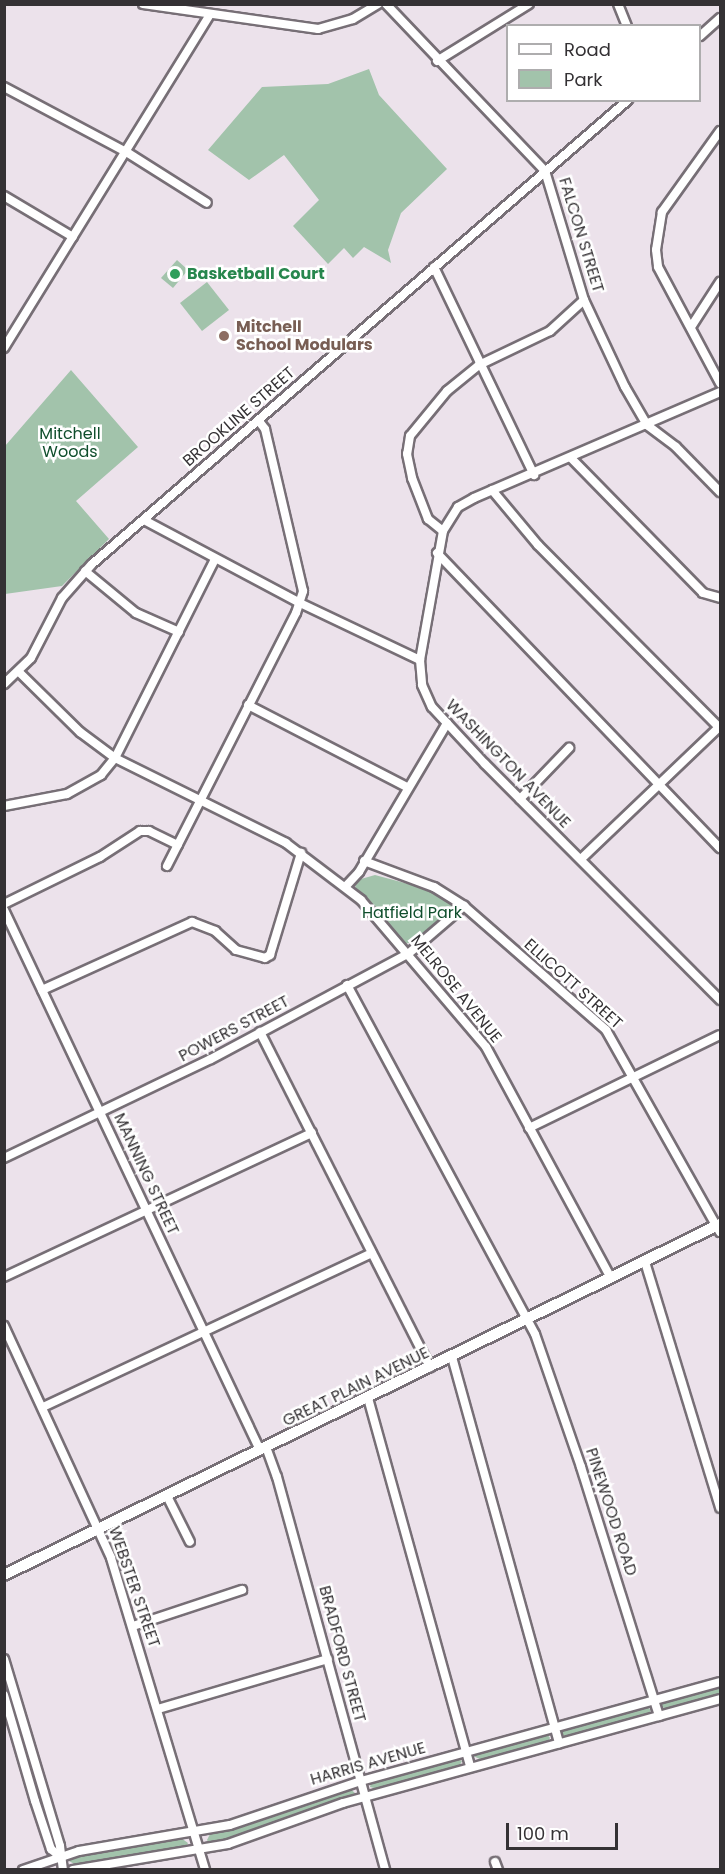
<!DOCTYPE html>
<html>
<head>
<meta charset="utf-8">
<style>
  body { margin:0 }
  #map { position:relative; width:725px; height:1874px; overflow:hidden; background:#ece2eb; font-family:Poppins,sans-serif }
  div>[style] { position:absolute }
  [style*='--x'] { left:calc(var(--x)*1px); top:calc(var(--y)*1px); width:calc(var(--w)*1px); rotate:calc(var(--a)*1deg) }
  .green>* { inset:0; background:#a2c3ab }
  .roads { filter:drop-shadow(2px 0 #776f76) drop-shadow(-2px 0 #776f76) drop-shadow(0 2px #776f76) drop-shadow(0 -2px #776f76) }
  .minor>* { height:8px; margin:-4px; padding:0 4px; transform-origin:4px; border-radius:4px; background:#fff }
  .major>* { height:10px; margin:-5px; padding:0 5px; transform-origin:5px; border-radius:5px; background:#fff }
  .dots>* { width:16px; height:16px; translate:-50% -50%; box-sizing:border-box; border:3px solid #fff; border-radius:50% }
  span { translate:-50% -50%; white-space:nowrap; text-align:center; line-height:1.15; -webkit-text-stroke:5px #fff; paint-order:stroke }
  .street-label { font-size:16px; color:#343134 }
  .leisure-label { font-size:16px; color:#27864d; font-weight:700 }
  .left { translate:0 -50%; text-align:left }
  .education-label { font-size:16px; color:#785e54; font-weight:700 }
  .park-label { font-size:16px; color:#0f4e2c }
  .frame { position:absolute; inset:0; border:6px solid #343134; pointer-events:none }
  .legend { position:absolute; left:506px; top:24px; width:195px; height:78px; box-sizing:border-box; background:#fff; border:2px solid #aeadae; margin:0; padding:8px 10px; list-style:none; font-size:18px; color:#343134 }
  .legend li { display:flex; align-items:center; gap:12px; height:30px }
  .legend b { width:30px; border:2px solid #aeadae }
  .scale { position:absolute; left:506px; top:1823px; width:112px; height:27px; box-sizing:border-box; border:3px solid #343134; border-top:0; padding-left:8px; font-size:18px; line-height:21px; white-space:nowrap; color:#343134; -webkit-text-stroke:4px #fff; paint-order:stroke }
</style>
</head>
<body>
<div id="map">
  <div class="green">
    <div style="clip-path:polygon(369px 69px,379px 95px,447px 169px,401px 213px,388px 250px,391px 263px,364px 247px,353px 258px,344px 248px,328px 264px,293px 226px,319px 200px,284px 155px,249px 180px,208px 150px,262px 87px,328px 84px)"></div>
    <div style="clip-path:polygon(177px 260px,188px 270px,173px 288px,161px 278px)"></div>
    <div style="clip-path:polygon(207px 282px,229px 310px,202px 331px,180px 303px)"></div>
    <div style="clip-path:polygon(71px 370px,138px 447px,76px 501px,109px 539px,62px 586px,5px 594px,5px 446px)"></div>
    <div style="clip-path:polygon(375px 875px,427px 889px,445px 898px,452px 905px,452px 912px,420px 941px,404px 944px,358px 892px,355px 886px,361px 879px)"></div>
    <div style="clip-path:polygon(720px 1685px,720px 1695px,669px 1709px,661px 1707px,662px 1702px)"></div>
    <div style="clip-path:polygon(10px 1693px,38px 1786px,36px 1789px,8px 1695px)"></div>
    <div style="clip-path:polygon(646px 1706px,651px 1710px,648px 1715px,568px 1737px,560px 1734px,564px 1728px)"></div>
    <div style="clip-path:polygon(547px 1734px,550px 1738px,548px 1742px,482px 1760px,473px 1756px)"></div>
    <div style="clip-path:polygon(456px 1758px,462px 1761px,459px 1767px,378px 1789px,370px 1787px,371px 1782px)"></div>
    <div style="clip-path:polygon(349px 1788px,355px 1793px,350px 1797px,233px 1838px,209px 1843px,207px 1840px,210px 1834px)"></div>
    <div style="clip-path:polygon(181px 1838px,188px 1843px,186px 1847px,76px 1865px,69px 1861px,71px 1857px)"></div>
  </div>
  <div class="roads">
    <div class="minor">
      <div style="--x:143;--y:4;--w:177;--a:8.1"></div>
      <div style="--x:318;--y:29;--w:36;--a:-16"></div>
      <div style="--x:353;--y:19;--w:29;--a:-31"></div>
      <div style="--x:386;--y:4;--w:231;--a:46.4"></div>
      <div style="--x:545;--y:171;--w:135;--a:73.2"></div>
      <div style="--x:584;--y:300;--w:96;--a:64.8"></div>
      <div style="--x:625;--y:387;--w:44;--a:59.9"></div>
      <div style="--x:647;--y:425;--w:36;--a:37"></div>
      <div style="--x:676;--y:447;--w:63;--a:45.6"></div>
      <div style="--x:618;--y:4;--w:24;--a:68"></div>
      <div style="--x:700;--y:36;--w:27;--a:-42"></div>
      <div style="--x:437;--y:61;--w:108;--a:-31.8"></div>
      <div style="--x:4;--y:87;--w:140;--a:28"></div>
      <div style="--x:128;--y:153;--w:93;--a:32.3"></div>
      <div style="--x:720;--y:131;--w:100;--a:125.6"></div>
      <div style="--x:662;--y:212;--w:38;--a:99"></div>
      <div style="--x:656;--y:250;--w:17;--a:83"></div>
      <div style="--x:658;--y:267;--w:132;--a:61.9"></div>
      <div style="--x:4;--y:196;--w:80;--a:30.7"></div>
      <div style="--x:434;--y:267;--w:231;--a:64.3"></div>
      <div style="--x:584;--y:300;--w:46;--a:137.6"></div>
      <div style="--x:550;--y:331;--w:79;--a:154.4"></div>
      <div style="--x:479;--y:365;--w:41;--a:140.9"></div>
      <div style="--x:447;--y:391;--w:58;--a:129.4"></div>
      <div style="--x:410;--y:436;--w:18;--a:99"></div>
      <div style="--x:407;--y:454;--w:25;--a:78"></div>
      <div style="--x:412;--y:478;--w:44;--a:68.7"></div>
      <div style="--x:428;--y:519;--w:19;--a:39"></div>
      <div style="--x:443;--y:531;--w:131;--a:100.1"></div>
      <div style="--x:420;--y:660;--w:25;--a:85"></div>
      <div style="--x:422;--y:685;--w:24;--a:66"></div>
      <div style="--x:432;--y:707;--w:78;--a:47.1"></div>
      <div style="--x:485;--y:764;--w:333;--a:45.1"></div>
      <div style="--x:691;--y:327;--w:54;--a:-57.2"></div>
      <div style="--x:4;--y:348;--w:392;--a:-58.3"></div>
      <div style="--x:572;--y:459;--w:187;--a:45.6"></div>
      <div style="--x:703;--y:593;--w:18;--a:16"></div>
      <div style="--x:492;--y:490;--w:72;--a:50.1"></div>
      <div style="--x:538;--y:545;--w:258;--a:45.2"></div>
      <div style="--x:144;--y:520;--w:177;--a:28"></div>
      <div style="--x:300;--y:603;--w:133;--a:25.4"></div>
      <div style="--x:443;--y:531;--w:28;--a:-58"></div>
      <div style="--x:458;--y:507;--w:18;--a:-29"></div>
      <div style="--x:474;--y:498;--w:268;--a:-23.3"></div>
      <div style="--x:437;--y:553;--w:409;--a:46.2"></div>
      <div style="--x:85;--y:571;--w:66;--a:39.5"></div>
      <div style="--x:136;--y:613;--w:47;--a:23.8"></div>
      <div style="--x:19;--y:672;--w:86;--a:44.5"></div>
      <div style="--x:80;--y:732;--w:44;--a:36.6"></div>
      <div style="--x:115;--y:758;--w:191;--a:26.4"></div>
      <div style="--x:286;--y:843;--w:94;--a:37.2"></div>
      <div style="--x:361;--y:900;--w:193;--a:49.6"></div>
      <div style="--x:486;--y:1047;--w:263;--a:61.6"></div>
      <div style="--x:4;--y:684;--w:37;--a:-44"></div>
      <div style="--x:31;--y:658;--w:68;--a:-62.7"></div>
      <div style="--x:62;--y:598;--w:45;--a:-48.6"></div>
      <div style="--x:92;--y:564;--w:709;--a:-40.88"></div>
      <div style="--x:248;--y:705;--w:179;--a:27.3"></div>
      <div style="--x:520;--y:799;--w:71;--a:-46.1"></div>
      <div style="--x:4;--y:806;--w:64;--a:-10.8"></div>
      <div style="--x:67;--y:794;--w:39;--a:-29"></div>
      <div style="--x:101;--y:775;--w:22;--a:-51"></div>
      <div style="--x:115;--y:758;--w:223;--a:-63.3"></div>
      <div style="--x:581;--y:859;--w:192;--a:-43.7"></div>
      <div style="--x:364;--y:861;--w:75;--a:20.4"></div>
      <div style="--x:434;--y:887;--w:36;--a:32"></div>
      <div style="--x:464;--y:906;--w:189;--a:41.1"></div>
      <div style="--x:606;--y:1030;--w:232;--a:60.6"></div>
      <div style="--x:167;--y:866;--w:284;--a:-63"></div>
      <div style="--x:296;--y:613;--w:23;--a:-72"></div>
      <div style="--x:303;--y:591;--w:166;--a:-103.2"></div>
      <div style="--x:265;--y:429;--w:11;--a:-128"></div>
      <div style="--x:346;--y:886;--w:19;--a:-47"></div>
      <div style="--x:359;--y:872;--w:173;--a:-59.4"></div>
      <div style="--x:4;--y:904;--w:107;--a:-26.1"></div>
      <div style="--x:100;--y:857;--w:48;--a:-33"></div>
      <div style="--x:140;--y:831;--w:9;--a:0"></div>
      <div style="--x:149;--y:831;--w:32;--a:26"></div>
      <div style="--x:4;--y:910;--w:598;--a:64.64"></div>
      <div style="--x:347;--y:985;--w:396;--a:61.7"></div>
      <div style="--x:535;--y:1334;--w:141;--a:70.9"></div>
      <div style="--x:581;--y:1467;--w:261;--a:72.6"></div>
      <div style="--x:42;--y:990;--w:165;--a:-24.4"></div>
      <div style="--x:192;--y:922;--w:25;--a:21"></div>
      <div style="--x:215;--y:931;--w:28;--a:42"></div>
      <div style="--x:236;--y:950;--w:30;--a:15"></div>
      <div style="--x:265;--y:958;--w:6;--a:-31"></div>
      <div style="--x:270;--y:955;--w:107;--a:-73.1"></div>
      <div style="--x:260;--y:1032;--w:376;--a:63.1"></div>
      <div style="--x:529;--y:1128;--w:212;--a:-26"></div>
      <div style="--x:4;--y:1158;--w:229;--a:-25.6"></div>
      <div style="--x:211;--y:1059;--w:223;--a:-28.1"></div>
      <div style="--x:408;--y:954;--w:74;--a:-40.6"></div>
      <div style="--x:645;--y:1262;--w:257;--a:73"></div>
      <div style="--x:4;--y:1277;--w:340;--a:-25.1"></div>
      <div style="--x:4;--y:1326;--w:255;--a:65.2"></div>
      <div style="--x:111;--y:1558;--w:326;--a:73.2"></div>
      <div style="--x:452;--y:1357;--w:401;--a:74.5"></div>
      <div style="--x:368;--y:1398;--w:383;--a:74.5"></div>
      <div style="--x:43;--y:1407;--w:363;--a:-25.1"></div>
      <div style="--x:266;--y:1447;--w:32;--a:70"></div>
      <div style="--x:277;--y:1477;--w:408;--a:74.6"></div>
      <div style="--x:167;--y:1496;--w:51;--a:63.4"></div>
      <div style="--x:133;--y:1626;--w:115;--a:-18.3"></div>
      <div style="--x:4;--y:1659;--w:195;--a:73.3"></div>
      <div style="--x:60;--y:1846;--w:24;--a:83"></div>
      <div style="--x:4;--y:1695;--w:110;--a:73.7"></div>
      <div style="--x:35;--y:1801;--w:51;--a:71.6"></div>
      <div style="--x:51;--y:1849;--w:11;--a:41"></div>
      <div style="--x:158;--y:1709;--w:177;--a:-16.4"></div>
      <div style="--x:495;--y:1862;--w:9;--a:69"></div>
      <div style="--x:23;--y:1870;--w:59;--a:-18.7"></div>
      <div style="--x:79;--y:1851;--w:153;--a:-9.8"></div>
      <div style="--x:230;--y:1825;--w:138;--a:-18.6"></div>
      <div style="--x:361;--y:1781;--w:372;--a:-15.4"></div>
      <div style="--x:73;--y:1870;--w:157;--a:-9.5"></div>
      <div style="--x:228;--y:1844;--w:122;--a:-19.6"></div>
      <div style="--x:343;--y:1803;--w:391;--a:-15.4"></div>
    </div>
    <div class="major">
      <div style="--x:4;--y:1575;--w:797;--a:-26.12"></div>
    </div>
  </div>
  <div class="dots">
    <div style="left:175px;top:274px;background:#2e9e5b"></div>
    <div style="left:224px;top:336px;background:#8d6e63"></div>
  </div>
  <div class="street-label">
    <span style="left:581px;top:235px;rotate:73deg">FALCON STREET</span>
    <span style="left:239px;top:417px;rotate:-41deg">BROOKLINE STREET</span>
    <span style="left:508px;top:764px;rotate:46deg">WASHINGTON AVENUE</span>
    <span style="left:573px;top:984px;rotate:42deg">ELLICOTT STREET</span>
    <span style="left:456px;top:989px;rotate:51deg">MELROSE AVENUE</span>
    <span style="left:234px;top:1029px;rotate:-28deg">POWERS STREET</span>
    <span style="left:146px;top:1174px;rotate:65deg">MANNING STREET</span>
    <span style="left:356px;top:1387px;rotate:-26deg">GREAT PLAIN AVENUE</span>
    <span style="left:611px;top:1512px;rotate:72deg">PINEWOOD ROAD</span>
    <span style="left:134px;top:1587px;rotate:71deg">WEBSTER STREET</span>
    <span style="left:342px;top:1654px;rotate:75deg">BRADFORD STREET</span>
    <span style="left:368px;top:1764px;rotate:-16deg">HARRIS AVENUE</span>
  </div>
  <div class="leisure-label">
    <span class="left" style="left:187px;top:274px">Basketball Court</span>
  </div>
  <div class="education-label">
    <span class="left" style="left:236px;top:336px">Mitchell<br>School Modulars</span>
  </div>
  <div class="park-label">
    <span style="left:70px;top:443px">Mitchell<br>Woods</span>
    <span style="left:412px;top:913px">Hatfield Park</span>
  </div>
  <div class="frame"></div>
  <ul class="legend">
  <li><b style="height:8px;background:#fff"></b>Road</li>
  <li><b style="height:16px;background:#a2c3ab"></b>Park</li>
  </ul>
  <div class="scale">100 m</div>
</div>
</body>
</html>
